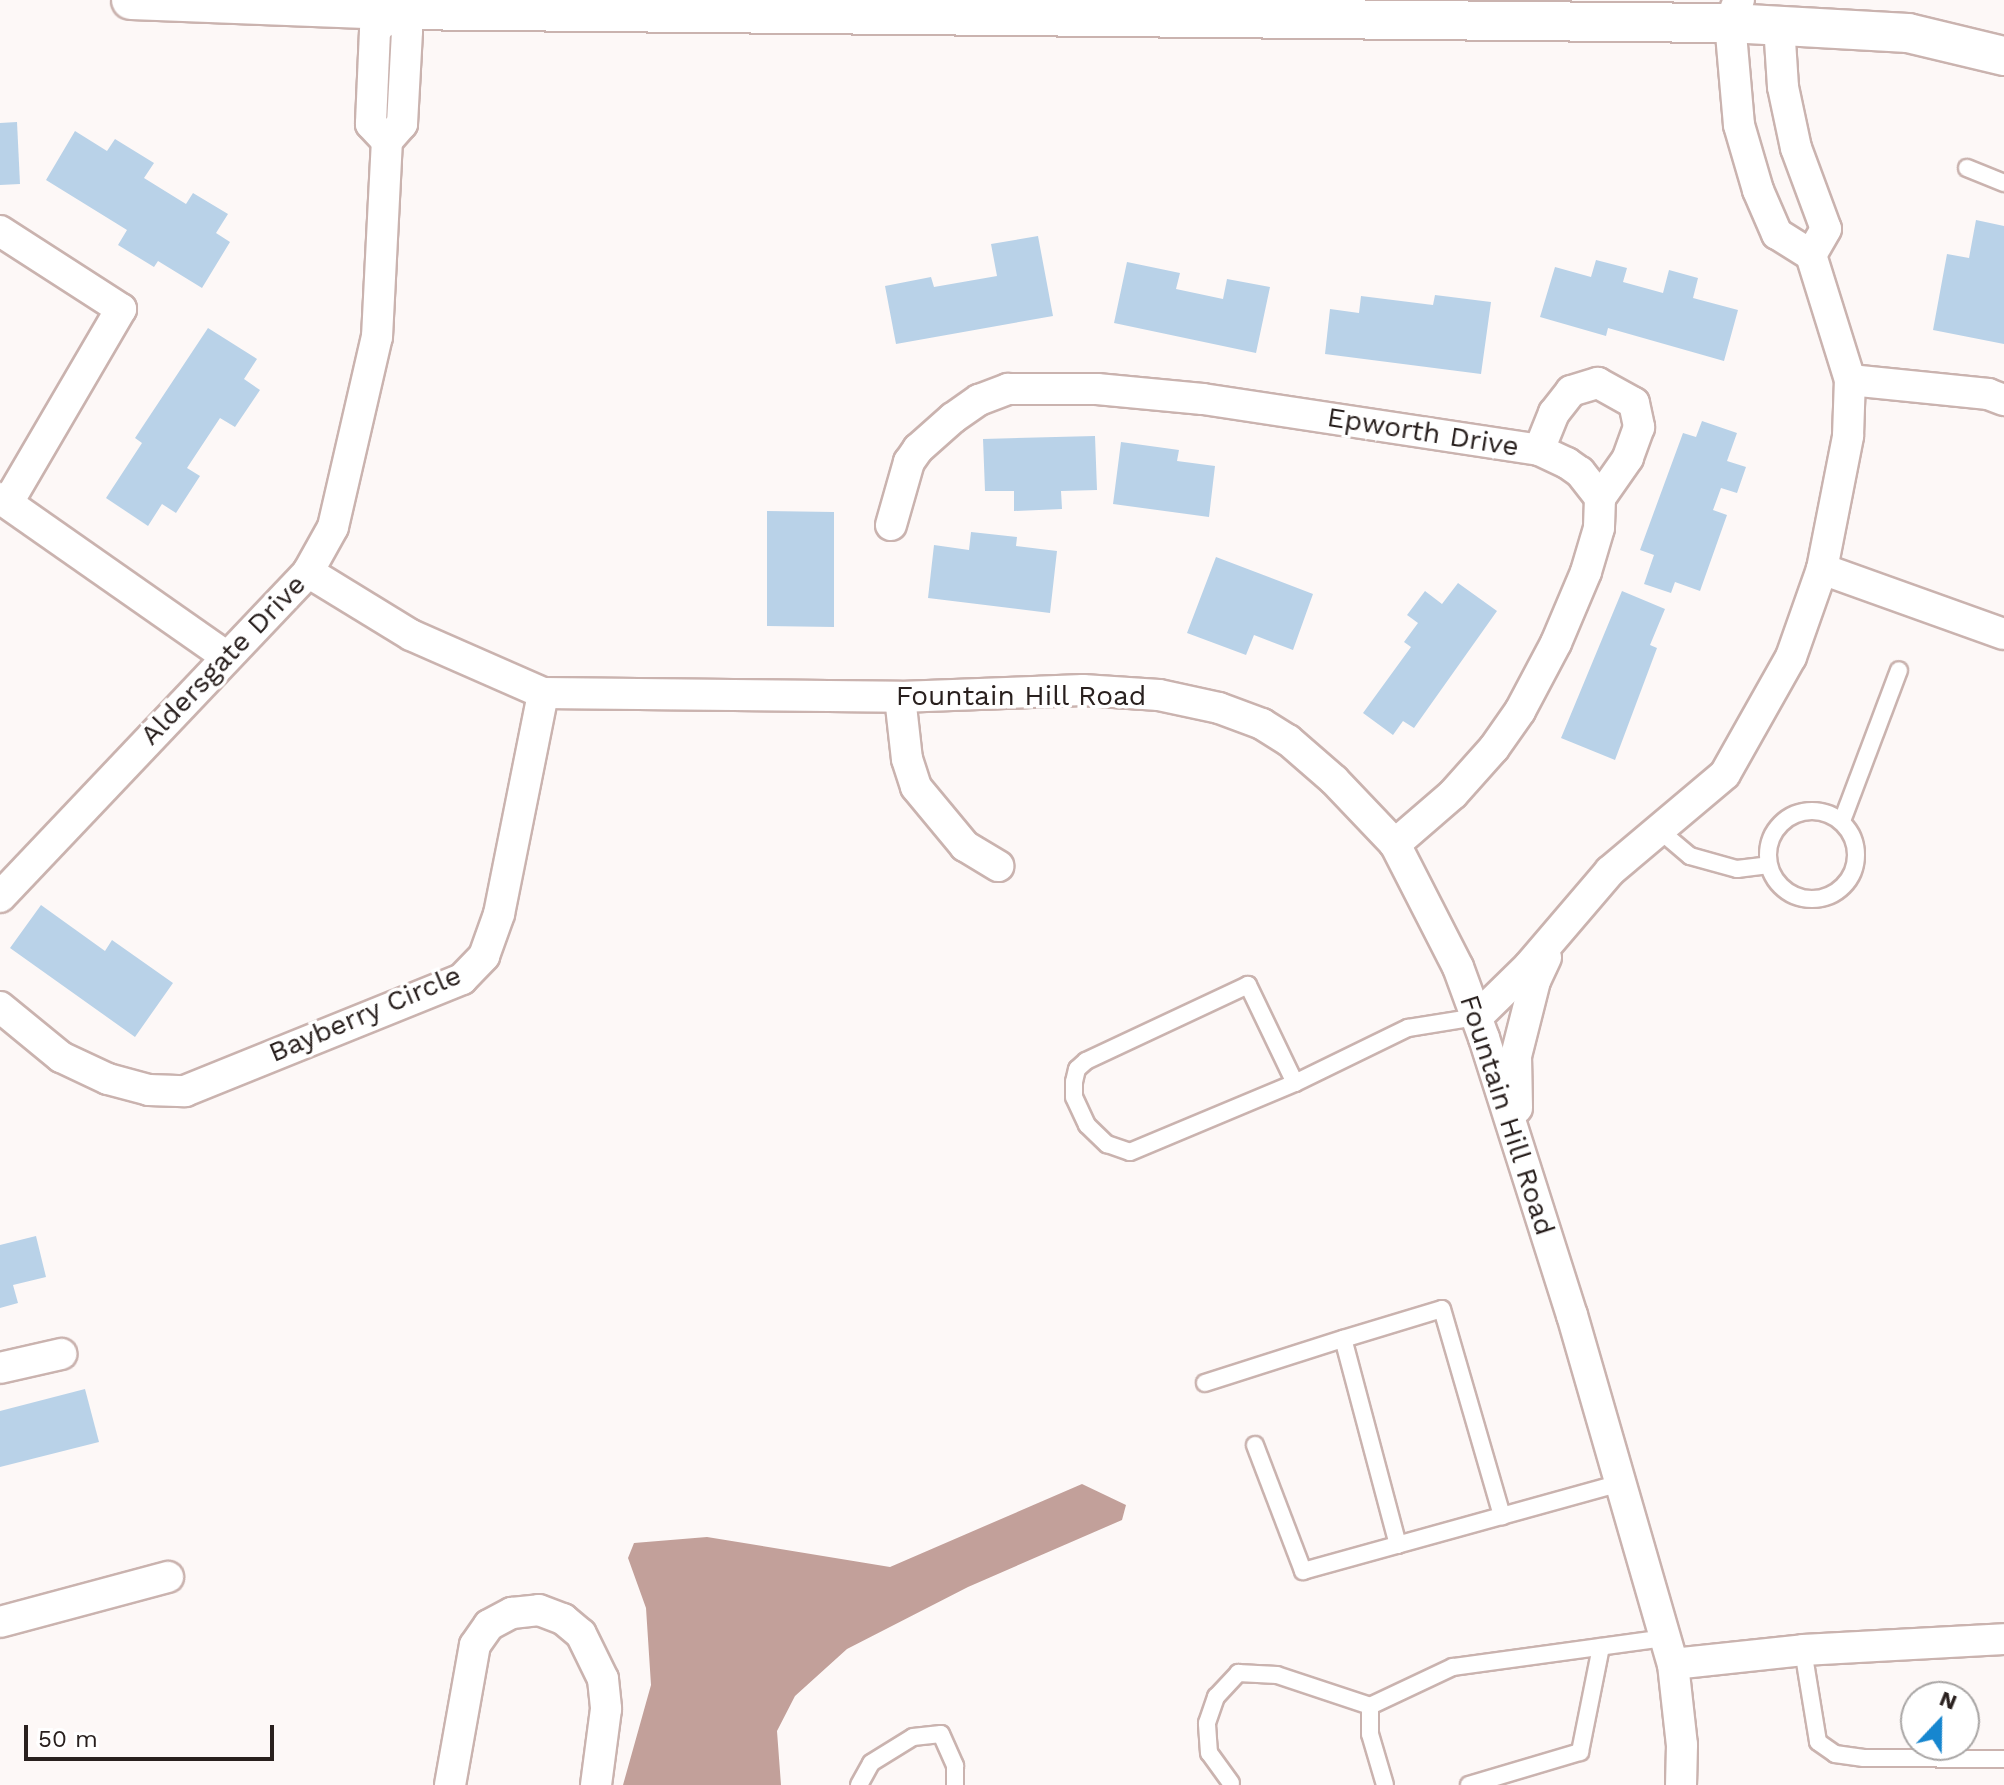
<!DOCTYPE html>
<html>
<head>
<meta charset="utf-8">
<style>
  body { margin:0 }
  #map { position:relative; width:2004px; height:1785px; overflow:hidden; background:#fdf8f7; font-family:"Work Sans",sans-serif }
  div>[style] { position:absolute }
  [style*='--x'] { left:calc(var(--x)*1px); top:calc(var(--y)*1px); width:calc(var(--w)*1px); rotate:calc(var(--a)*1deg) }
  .water>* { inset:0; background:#c2a09a }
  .building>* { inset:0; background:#b9d2e8 }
  .roads { filter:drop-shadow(2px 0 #cab3af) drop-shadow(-2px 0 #cab3af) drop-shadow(0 2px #cab3af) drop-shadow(0 -2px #cab3af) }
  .service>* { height:16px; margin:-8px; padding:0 8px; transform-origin:8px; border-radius:8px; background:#fff }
  .service>.ring { margin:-8px; padding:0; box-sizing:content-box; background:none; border:16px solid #fff; border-radius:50% }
  .minor>* { height:30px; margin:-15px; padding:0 15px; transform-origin:15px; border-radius:15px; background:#fff }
  .tertiary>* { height:38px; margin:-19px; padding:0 19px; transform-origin:19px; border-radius:19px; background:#fff }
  span { translate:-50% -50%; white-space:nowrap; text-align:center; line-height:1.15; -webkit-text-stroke:7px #fff; paint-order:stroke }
  .street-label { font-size:28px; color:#29201e }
  .north { position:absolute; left:1900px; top:1681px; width:80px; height:80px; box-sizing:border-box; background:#fff; border:2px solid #a9a6a5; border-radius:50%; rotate:22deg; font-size:22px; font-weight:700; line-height:32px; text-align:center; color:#29201e }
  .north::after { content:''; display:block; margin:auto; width:28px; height:36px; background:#1686cf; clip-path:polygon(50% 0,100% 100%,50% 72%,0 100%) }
  .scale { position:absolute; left:24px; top:1725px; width:250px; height:36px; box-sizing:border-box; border:4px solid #29201e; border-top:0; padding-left:10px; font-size:24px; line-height:28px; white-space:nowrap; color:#29201e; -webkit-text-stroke:6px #fff; paint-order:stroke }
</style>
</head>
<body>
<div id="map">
  <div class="water">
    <div style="clip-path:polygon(1082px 1484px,1126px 1505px,1122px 1520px,968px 1587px,847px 1649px,795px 1696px,777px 1731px,781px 1785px,623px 1785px,651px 1685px,646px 1608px,628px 1558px,634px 1543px,707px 1537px,890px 1567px)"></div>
  </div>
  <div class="building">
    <div style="clip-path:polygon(17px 122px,20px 184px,0 185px,0 123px)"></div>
    <div style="clip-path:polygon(75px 131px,107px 151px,115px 139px,154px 163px,144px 178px,186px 204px,193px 193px,228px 214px,216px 233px,230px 242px,202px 288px,158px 261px,154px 267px,118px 245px,127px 230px,46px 180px)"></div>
    <div style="clip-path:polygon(1976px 220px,2004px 226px,2004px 344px,1933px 330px,1947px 254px,1969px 258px)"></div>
    <div style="clip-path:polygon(1038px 236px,1053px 316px,896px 344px,885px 286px,931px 277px,934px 287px,997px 276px,991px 244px)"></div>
    <div style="clip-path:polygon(1596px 260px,1627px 268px,1623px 282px,1663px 293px,1669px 270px,1698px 278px,1693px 298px,1738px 310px,1724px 361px,1608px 328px,1606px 336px,1540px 317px,1555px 267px,1591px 277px)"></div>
    <div style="clip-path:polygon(1127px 262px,1180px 273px,1176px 289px,1223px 299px,1227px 279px,1270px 287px,1256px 353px,1114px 323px)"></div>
    <div style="clip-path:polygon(1435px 295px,1491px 302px,1481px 374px,1325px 354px,1330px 309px,1359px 313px,1361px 296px,1433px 305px)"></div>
    <div style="clip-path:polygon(208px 328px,257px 359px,244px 379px,260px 390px,235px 427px,220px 418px,187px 468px,200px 476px,176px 513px,162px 504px,148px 526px,106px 498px,142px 443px,135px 438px)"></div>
    <div style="clip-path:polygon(1702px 421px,1737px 433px,1727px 461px,1746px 467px,1737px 493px,1721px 488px,1713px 510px,1727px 515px,1700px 591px,1675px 582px,1671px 593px,1644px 584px,1654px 555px,1640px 550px,1683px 433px,1696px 437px)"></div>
    <div style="clip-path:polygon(1095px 436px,1097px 490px,1061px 491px,1062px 509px,1014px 511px,1014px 491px,985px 491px,983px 439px)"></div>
    <div style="clip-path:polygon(1121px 442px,1179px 450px,1177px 461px,1215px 466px,1209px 517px,1113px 504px)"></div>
    <div style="clip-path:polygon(767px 511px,834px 512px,834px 627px,767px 626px)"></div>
    <div style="clip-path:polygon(971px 532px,1017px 537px,1016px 546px,1057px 551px,1050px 613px,928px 598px,934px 545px,969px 550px)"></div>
    <div style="clip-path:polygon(1216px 557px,1313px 594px,1293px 650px,1254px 635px,1246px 655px,1187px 633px)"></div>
    <div style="clip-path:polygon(1458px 583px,1497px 611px,1414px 728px,1403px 721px,1393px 735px,1363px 713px,1411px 647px,1404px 642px,1418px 623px,1407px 615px,1425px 591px,1442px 604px)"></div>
    <div style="clip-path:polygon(1622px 591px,1665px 609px,1650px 645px,1657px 648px,1615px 760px,1561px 738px)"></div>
    <div style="clip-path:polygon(41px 905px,105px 951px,112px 940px,173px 983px,135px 1037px,10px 948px)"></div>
    <div style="clip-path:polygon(36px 1236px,46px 1277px,13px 1285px,18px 1303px,0 1308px,0 1245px)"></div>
    <div style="clip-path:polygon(85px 1389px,99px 1442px,0 1467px,0 1411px)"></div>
  </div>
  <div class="roads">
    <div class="service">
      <div style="--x:1967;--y:168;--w:40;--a:22"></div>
      <div class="ring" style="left:1768px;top:811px;width:72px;height:72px"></div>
      <div style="--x:1842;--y:821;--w:161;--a:-69.3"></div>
      <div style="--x:1658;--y:829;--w:42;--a:40.2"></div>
      <div style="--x:1690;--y:856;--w:49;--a:15.5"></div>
      <div style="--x:1737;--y:869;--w:32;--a:-7"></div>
      <div style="--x:1295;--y:1083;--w:109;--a:-115.6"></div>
      <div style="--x:1248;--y:985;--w:179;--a:154.9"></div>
      <div style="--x:1086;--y:1061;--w:12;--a:138"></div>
      <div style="--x:1077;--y:1069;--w:13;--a:103"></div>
      <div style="--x:1074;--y:1082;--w:15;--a:90"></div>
      <div style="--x:1074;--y:1097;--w:31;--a:65"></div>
      <div style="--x:1087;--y:1125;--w:28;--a:44"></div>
      <div style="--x:1107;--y:1144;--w:24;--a:19"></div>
      <div style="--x:1130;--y:1152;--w:179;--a:-22.7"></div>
      <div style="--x:1295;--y:1083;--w:126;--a:-26"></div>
      <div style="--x:1408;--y:1028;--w:70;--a:-9.1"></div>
      <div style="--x:1205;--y:1383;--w:145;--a:-17.7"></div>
      <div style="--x:1255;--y:1445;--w:135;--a:69.1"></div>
      <div style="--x:1303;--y:1571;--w:330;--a:-15.5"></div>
      <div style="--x:1398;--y:1545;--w:213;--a:-104.9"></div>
      <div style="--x:1343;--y:1339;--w:103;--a:-16.9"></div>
      <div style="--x:1442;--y:1309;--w:216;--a:73.8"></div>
      <div style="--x:1803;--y:1650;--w:93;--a:80.7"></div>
      <div style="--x:1818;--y:1742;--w:21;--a:35"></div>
      <div style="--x:1835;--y:1754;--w:29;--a:8"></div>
      <div style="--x:1864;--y:1758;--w:140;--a:0.4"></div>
      <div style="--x:1370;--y:1706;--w:28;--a:90"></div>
      <div style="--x:1370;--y:1734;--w:53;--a:73.6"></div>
      <div style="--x:1231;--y:1783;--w:37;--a:-126"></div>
      <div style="--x:1209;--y:1753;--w:30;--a:-94"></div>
      <div style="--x:1207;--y:1723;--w:28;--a:-71"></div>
      <div style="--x:1216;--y:1697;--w:33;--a:-47"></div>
      <div style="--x:1238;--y:1673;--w:39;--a:3"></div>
      <div style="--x:1277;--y:1675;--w:98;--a:18.4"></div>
      <div style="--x:1370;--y:1706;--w:92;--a:-25.2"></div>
      <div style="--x:1453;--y:1667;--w:214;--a:-7.8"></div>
      <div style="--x:859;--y:1785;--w:25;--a:-61"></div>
      <div style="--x:871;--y:1763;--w:49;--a:-31.8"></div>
      <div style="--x:913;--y:1737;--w:28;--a:-6"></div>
      <div style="--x:941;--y:1734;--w:35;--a:66"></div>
      <div style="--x:955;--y:1766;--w:19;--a:90"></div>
      <div style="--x:1469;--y:1785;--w:116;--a:-16.6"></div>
      <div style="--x:1580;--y:1752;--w:107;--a:-78.7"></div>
    </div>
    <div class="minor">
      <div style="--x:1779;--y:25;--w:62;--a:86.3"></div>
      <div style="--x:1783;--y:87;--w:62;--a:78"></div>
      <div style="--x:1796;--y:148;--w:86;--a:69.7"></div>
      <div style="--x:1826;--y:229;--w:30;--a:120"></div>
      <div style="--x:0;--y:231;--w:144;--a:32.8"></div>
      <div style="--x:121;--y:309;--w:222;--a:120.3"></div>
      <div style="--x:1850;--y:380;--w:139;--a:5.8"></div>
      <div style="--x:1988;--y:394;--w:17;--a:21"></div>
      <div style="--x:1539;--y:450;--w:40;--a:-68"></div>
      <div style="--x:1554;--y:413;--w:28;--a:-52"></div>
      <div style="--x:1571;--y:391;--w:28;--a:-17"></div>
      <div style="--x:1598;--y:383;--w:41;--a:29.1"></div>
      <div style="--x:1634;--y:403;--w:25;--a:78"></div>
      <div style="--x:1639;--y:427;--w:33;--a:110"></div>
      <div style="--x:1628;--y:458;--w:49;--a:125"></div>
      <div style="--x:0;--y:498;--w:277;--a:35"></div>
      <div style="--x:891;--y:525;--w:66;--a:-74.1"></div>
      <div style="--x:909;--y:462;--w:16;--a:-55"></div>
      <div style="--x:918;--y:449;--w:47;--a:-41.5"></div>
      <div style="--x:953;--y:418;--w:32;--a:-35"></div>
      <div style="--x:979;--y:400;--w:31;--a:-21"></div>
      <div style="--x:1008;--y:389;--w:89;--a:0"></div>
      <div style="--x:1097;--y:389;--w:106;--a:5.4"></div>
      <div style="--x:1203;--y:399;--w:340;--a:8.6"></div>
      <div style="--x:1539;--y:450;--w:31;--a:25"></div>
      <div style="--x:1567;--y:463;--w:16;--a:35"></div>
      <div style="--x:1580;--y:472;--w:33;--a:52"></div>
      <div style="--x:1600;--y:498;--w:30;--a:92"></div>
      <div style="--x:1599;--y:528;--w:46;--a:106.5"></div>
      <div style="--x:1586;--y:572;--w:77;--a:112.9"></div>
      <div style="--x:1556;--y:643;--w:77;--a:117.9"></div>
      <div style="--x:1520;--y:711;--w:45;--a:125.1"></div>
      <div style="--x:1494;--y:748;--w:62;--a:131.7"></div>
      <div style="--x:1453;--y:794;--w:77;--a:139.2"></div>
      <div style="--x:1822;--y:569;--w:193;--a:19.7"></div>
      <div style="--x:308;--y:572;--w:121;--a:31.5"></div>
      <div style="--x:411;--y:635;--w:144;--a:23.7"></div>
      <div style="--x:543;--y:693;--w:357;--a:0.6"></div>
      <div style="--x:900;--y:697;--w:183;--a:-2.2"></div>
      <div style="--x:1083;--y:690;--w:76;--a:3.8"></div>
      <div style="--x:1159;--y:695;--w:61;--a:12.2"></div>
      <div style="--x:1219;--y:708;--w:46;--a:20.4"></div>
      <div style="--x:1262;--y:724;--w:31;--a:32"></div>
      <div style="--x:1288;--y:740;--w:61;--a:41"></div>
      <div style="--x:1334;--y:780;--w:88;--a:46.4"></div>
      <div style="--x:1395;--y:844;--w:138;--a:62.9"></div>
      <div style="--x:1458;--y:967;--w:76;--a:69.9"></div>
      <div style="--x:1484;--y:1038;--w:291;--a:72.4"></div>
      <div style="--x:1572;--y:1315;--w:363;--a:73.9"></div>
      <div style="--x:1673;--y:1664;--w:81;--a:83.7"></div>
      <div style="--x:1682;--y:1745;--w:40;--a:91.4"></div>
      <div style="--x:900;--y:697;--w:62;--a:83.6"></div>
      <div style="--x:907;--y:759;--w:29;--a:72"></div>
      <div style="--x:916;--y:787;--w:77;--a:50.3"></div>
      <div style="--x:965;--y:846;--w:39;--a:31"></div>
      <div style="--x:0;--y:897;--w:448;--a:-46.5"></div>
      <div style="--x:308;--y:572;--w:51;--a:-60.9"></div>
      <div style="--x:333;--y:527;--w:195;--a:-77"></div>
      <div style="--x:377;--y:337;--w:196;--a:-87.1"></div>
      <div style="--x:387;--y:141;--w:23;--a:-49"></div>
      <div style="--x:402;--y:124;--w:93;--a:-86.9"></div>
      <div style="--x:407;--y:31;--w:26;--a:-126"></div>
      <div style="--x:392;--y:10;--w:27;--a:129"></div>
      <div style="--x:375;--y:31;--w:93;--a:92.5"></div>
      <div style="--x:371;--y:124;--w:23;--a:47"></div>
      <div style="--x:0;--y:1007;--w:79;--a:39.3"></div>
      <div style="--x:61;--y:1057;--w:52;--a:25.1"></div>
      <div style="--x:108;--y:1079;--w:42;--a:15"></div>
      <div style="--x:149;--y:1090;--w:36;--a:2"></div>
      <div style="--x:185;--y:1091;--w:299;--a:-22"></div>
      <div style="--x:462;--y:979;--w:32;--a:-46"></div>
      <div style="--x:484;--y:956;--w:45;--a:-70.3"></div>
      <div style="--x:499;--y:914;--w:225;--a:-78.7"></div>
      <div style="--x:1477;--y:1017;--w:73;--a:-44.4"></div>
      <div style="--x:1529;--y:966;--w:125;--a:-49.5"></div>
      <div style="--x:1610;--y:871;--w:150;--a:-40.1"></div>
      <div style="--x:1725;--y:774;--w:134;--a:-60.6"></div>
      <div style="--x:1791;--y:657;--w:93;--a:-70.6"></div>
      <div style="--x:1822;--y:569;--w:136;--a:-78.9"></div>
      <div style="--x:1848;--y:436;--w:56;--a:-88"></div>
      <div style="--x:1850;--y:380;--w:131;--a:-107.3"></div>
      <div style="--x:1811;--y:255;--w:40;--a:-148"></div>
      <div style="--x:1777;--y:234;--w:48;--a:-113.4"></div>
      <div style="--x:1758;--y:190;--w:68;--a:-106.3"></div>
      <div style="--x:1739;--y:125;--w:102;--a:-95"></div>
      <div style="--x:1730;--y:23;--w:25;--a:-69"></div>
      <div style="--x:1517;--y:1108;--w:52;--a:-91.1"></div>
      <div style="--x:1516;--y:1056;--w:77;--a:-75.8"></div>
      <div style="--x:1535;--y:981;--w:26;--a:-65"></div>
      <div style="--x:0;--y:1368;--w:63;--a:-12.9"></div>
      <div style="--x:0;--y:1622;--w:174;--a:-15"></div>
      <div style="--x:1673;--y:1664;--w:131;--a:-6.1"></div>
      <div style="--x:1803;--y:1650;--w:201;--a:-3.1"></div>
      <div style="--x:450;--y:1785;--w:142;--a:-79.9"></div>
      <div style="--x:475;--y:1645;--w:24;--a:-55"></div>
      <div style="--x:489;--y:1625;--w:26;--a:-28"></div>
      <div style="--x:512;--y:1613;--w:27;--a:-6"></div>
      <div style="--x:539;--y:1610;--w:26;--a:21"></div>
      <div style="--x:563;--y:1619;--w:23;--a:40"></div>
      <div style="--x:581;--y:1634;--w:50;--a:63.9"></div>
      <div style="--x:603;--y:1679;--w:30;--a:84"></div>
      <div style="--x:606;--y:1709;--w:77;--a:97.5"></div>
    </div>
    <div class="tertiary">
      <div style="--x:131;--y:0;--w:261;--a:2.2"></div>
      <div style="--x:392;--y:10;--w:1338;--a:0.56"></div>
      <div style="--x:1730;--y:23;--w:178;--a:3.2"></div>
      <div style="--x:1908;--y:33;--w:99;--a:13.5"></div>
    </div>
  </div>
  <div class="street-label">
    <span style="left:1423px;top:432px;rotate:9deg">Epworth Drive</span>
    <span style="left:223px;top:660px;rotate:-46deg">Aldersgate Drive</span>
    <span style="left:1021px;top:696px">Fountain Hill Road</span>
    <span style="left:365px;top:1014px;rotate:-23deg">Bayberry Circle</span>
    <span style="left:1507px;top:1115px;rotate:72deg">Fountain Hill Road</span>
  </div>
  <div class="north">N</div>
  <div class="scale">50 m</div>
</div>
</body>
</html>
